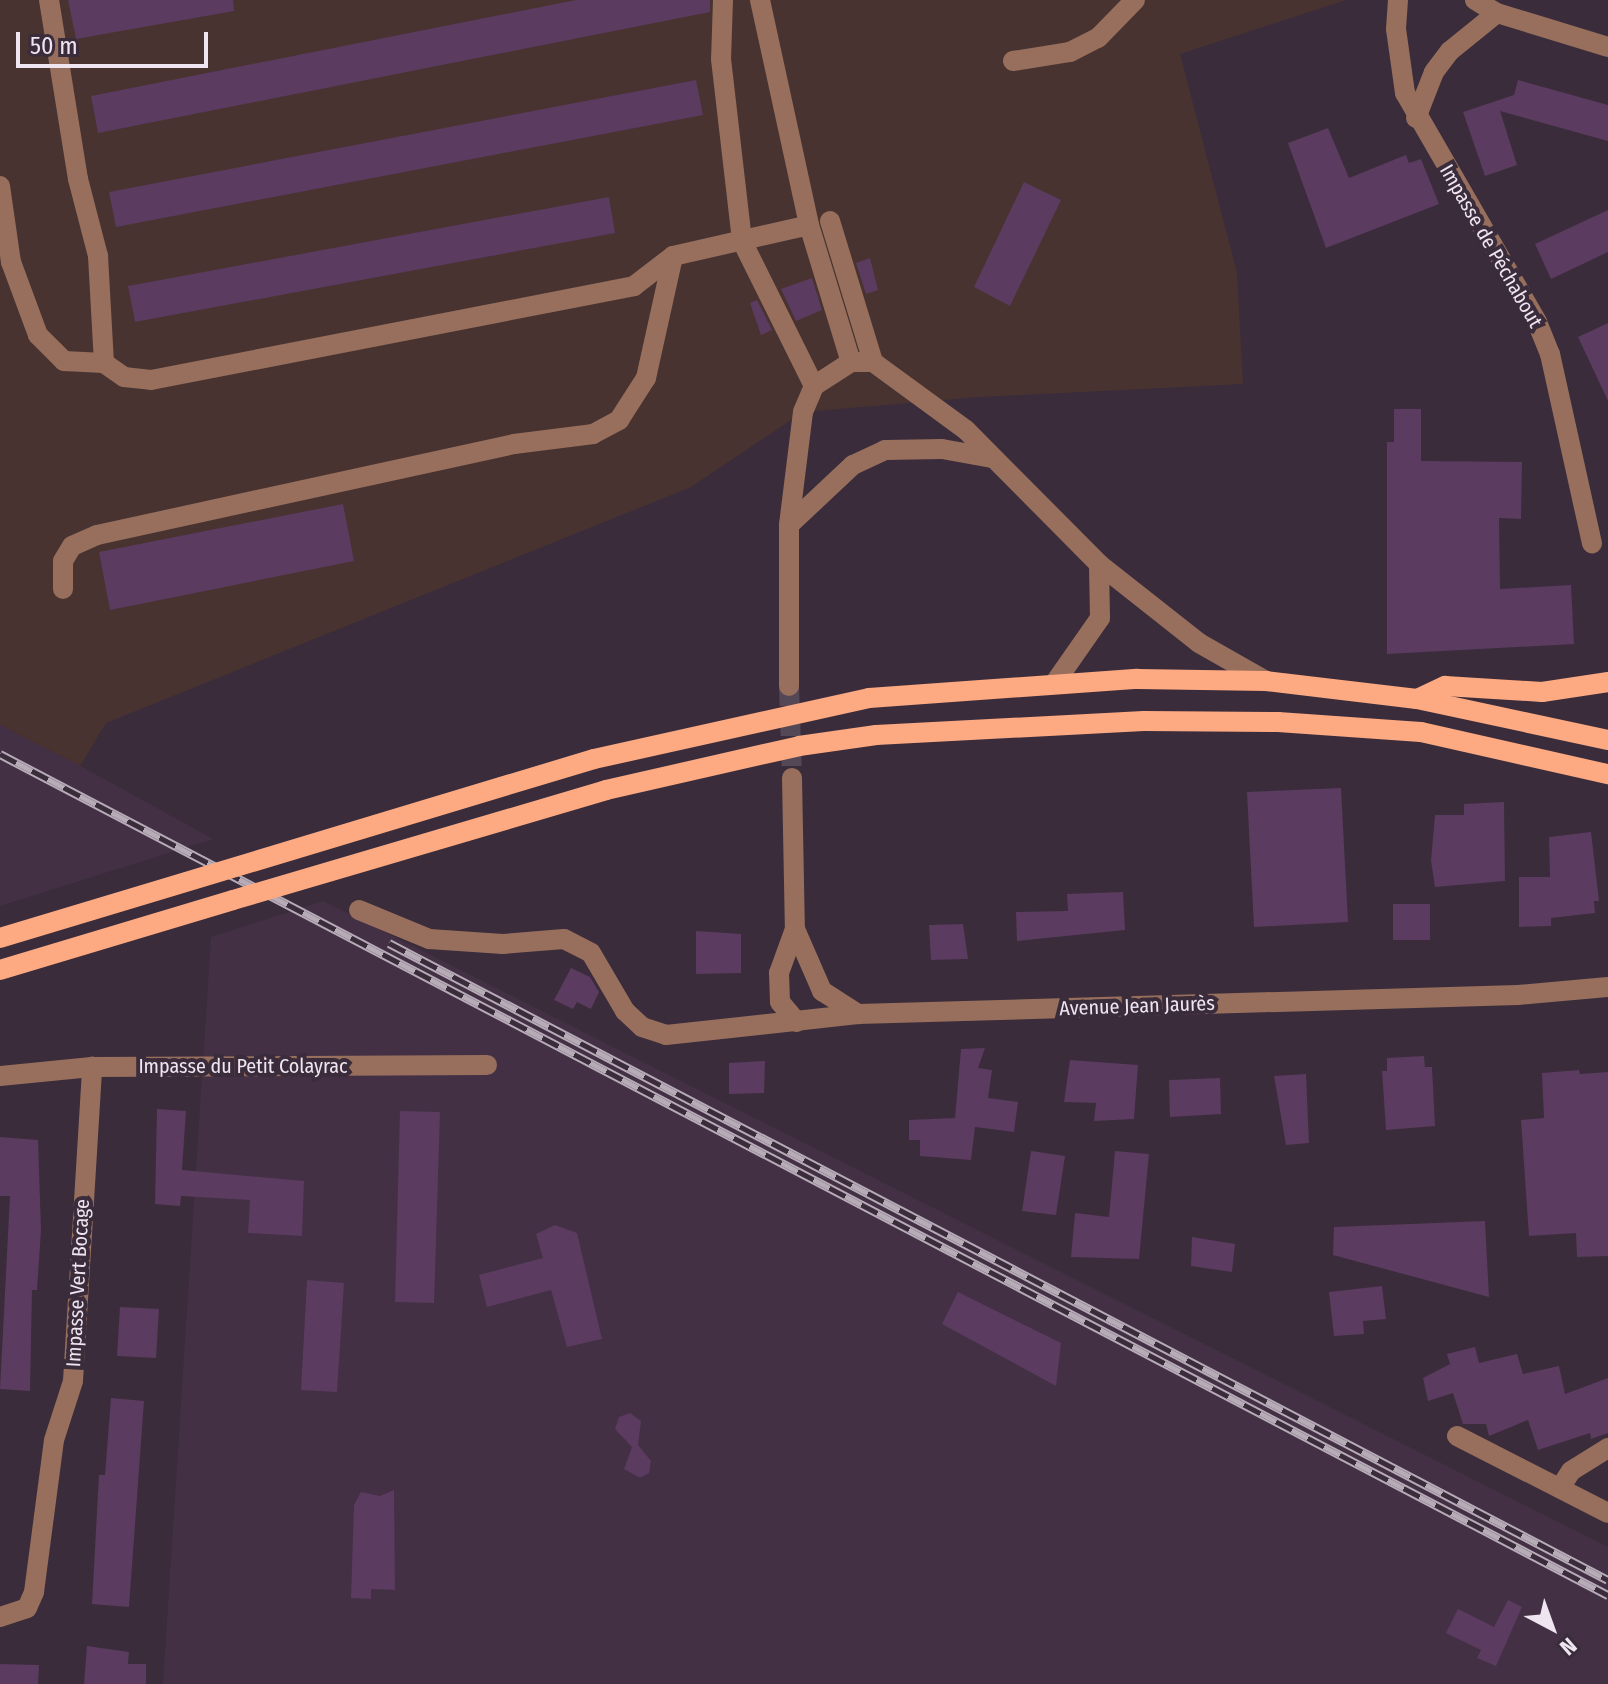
<!DOCTYPE html>
<html>
<head>
<meta charset="utf-8">
<style>
  body { margin:0 }
  #map { position:relative; width:1608px; height:1684px; overflow:hidden; background:#3a2c3b; font-family:"Fira Sans Condensed",sans-serif }
  div>[style] { position:absolute }
  [style*='--x'] { left:calc(var(--x)*1px); top:calc(var(--y)*1px); width:calc(var(--w)*1px); rotate:calc(var(--a)*1deg) }
  .commercial>* { inset:0; background:#483331 }
  .built>* { inset:0; background:#433045 }
  .building>* { inset:0; background:#5b3b5f }
  .minor-tunnel>* { height:20px; margin-top:-10px; transform-origin:0; background:repeating-linear-gradient(90deg,#554856 0 20px,transparent 0 30px) }
  .minor>* { height:20px; margin:-10px; padding:0 10px; transform-origin:10px; border-radius:10px; background:#976f5c }
  .major>* { height:20px; margin:-10px; padding:0 10px; transform-origin:10px; border-radius:10px; background:#fdaa82 }
  .rail>* { height:9px; margin-top:-4.5px; transform-origin:0; background:repeating-linear-gradient(90deg,#3a2c3b 0 18px,#b6abb7 0 36px); box-sizing:border-box; border-block:2px solid #b6abb7 }
  .major-bridge>* { height:20px; margin:-10px; padding:0 10px; transform-origin:10px; border-radius:10px; background:#fdaa82 }
  span { translate:-50% -50%; white-space:nowrap; text-align:center; line-height:1.15; -webkit-text-stroke:8px #3a2c3b; paint-order:stroke }
  .street-label { font-size:20px; color:#efe5f0 }
  .north { position:absolute; left:1512px; top:1588px; width:80px; height:80px; -webkit-text-stroke:6px #3a2c3b; paint-order:stroke; rotate:139deg; font-size:22px; font-weight:700; line-height:32px; text-align:center; color:#efe5f0 }
  .north::after { content:''; display:block; margin:auto; width:28px; height:36px; background:#efe5f0; clip-path:polygon(50% 0,100% 100%,50% 72%,0 100%) }
  .scale { position:absolute; left:16px; top:32px; width:192px; height:36px; box-sizing:border-box; border:4px solid #efe5f0; border-top:0; padding-left:10px; font-size:24px; line-height:28px; white-space:nowrap; color:#efe5f0; -webkit-text-stroke:6px #3a2c3b; paint-order:stroke }
</style>
</head>
<body>
<div id="map">
  <div class="commercial">
    <div style="clip-path:polygon(0 0,1346px 0,1180px 54px,1237px 273px,1243px 384px,979px 397px,803px 412px,691px 487px,106px 723px,80px 766px,0 725px)"></div>
  </div>
  <div class="built">
    <div style="clip-path:polygon(0 725px,86px 769px,213px 839px,0 906px)"></div>
    <div style="clip-path:polygon(323px 901px,1608px 1547px,1608px 1684px,163px 1684px,211px 937px)"></div>
  </div>
  <div class="building">
    <div style="clip-path:polygon(68px 0,233px 0,234px 11px,76px 39px)"></div>
    <div style="clip-path:polygon(576px 0,710px 0,710px 12px,98px 133px,91px 96px)"></div>
    <div style="clip-path:polygon(696px 80px,703px 115px,116px 227px,109px 192px)"></div>
    <div style="clip-path:polygon(1518px 80px,1608px 105px,1608px 141px,1500px 111px,1517px 165px,1485px 176px,1463px 112px,1514px 95px)"></div>
    <div style="clip-path:polygon(1328px 128px,1349px 178px,1406px 155px,1409px 163px,1421px 159px,1439px 204px,1326px 248px,1288px 143px)"></div>
    <div style="clip-path:polygon(1024px 182px,1061px 200px,1010px 306px,974px 287px)"></div>
    <div style="clip-path:polygon(609px 197px,615px 233px,135px 322px,128px 286px)"></div>
    <div style="clip-path:polygon(1608px 210px,1608px 252px,1551px 279px,1535px 244px)"></div>
    <div style="clip-path:polygon(870px 258px,878px 290px,866px 294px,856px 263px)"></div>
    <div style="clip-path:polygon(812px 278px,822px 310px,796px 321px,781px 289px)"></div>
    <div style="clip-path:polygon(757px 300px,772px 330px,761px 335px,750px 303px)"></div>
    <div style="clip-path:polygon(1608px 323px,1608px 401px,1578px 337px)"></div>
    <div style="clip-path:polygon(1394px 409px,1421px 409px,1421px 461px,1522px 462px,1521px 519px,1499px 518px,1500px 589px,1571px 585px,1574px 644px,1387px 654px,1387px 442px,1394px 442px)"></div>
    <div style="clip-path:polygon(343px 504px,354px 561px,110px 610px,99px 552px)"></div>
    <div style="clip-path:polygon(1341px 788px,1348px 922px,1254px 927px,1247px 792px)"></div>
    <div style="clip-path:polygon(1504px 802px,1505px 881px,1435px 887px,1431px 861px,1435px 815px,1464px 815px,1464px 804px)"></div>
    <div style="clip-path:polygon(1591px 832px,1599px 901px,1594px 901px,1595px 913px,1551px 918px,1551px 926px,1519px 927px,1519px 877px,1550px 877px,1549px 837px)"></div>
    <div style="clip-path:polygon(1123px 892px,1125px 930px,1017px 941px,1016px 912px,1068px 911px,1067px 894px)"></div>
    <div style="clip-path:polygon(1393px 904px,1430px 904px,1430px 940px,1393px 940px)"></div>
    <div style="clip-path:polygon(963px 924px,968px 959px,931px 960px,929px 925px)"></div>
    <div style="clip-path:polygon(696px 931px,741px 934px,741px 973px,696px 974px)"></div>
    <div style="clip-path:polygon(571px 968px,590px 977px,599px 992px,591px 1009px,577px 1002px,573px 1009px,554px 1000px)"></div>
    <div style="clip-path:polygon(985px 1048px,978px 1068px,992px 1070px,988px 1098px,1018px 1102px,1014px 1132px,975px 1127px,971px 1160px,920px 1156px,920px 1140px,909px 1140px,909px 1120px,955px 1118px,961px 1049px)"></div>
    <div style="clip-path:polygon(1424px 1056px,1425px 1067px,1432px 1067px,1435px 1126px,1386px 1130px,1382px 1071px,1387px 1071px,1387px 1058px)"></div>
    <div style="clip-path:polygon(1070px 1060px,1138px 1065px,1134px 1119px,1094px 1121px,1096px 1103px,1064px 1102px)"></div>
    <div style="clip-path:polygon(765px 1061px,764px 1093px,729px 1094px,729px 1063px)"></div>
    <div style="clip-path:polygon(1579px 1070px,1580px 1074px,1608px 1072px,1608px 1256px,1577px 1257px,1576px 1233px,1529px 1236px,1521px 1120px,1544px 1118px,1542px 1073px)"></div>
    <div style="clip-path:polygon(1306px 1074px,1309px 1143px,1286px 1145px,1274px 1076px)"></div>
    <div style="clip-path:polygon(1220px 1078px,1221px 1114px,1170px 1117px,1169px 1080px)"></div>
    <div style="clip-path:polygon(157px 1109px,186px 1111px,182px 1170px,304px 1181px,302px 1236px,248px 1233px,250px 1200px,181px 1196px,180px 1206px,155px 1204px)"></div>
    <div style="clip-path:polygon(400px 1111px,440px 1112px,434px 1303px,395px 1302px)"></div>
    <div style="clip-path:polygon(0 1137px,38px 1140px,41px 1230px,37px 1290px,32px 1290px,30px 1391px,0 1389px,10px 1196px,0 1196px)"></div>
    <div style="clip-path:polygon(1031px 1151px,1065px 1156px,1056px 1215px,1022px 1211px)"></div>
    <div style="clip-path:polygon(1115px 1151px,1149px 1154px,1139px 1259px,1071px 1257px,1075px 1213px,1109px 1217px)"></div>
    <div style="clip-path:polygon(1485px 1221px,1489px 1297px,1333px 1255px,1334px 1227px)"></div>
    <div style="clip-path:polygon(555px 1225px,577px 1233px,602px 1339px,567px 1347px,551px 1290px,487px 1307px,479px 1275px,543px 1258px,536px 1234px)"></div>
    <div style="clip-path:polygon(1192px 1237px,1235px 1244px,1232px 1272px,1191px 1266px)"></div>
    <div style="clip-path:polygon(307px 1280px,344px 1283px,337px 1392px,301px 1390px)"></div>
    <div style="clip-path:polygon(1382px 1286px,1386px 1319px,1363px 1321px,1364px 1334px,1334px 1336px,1329px 1292px)"></div>
    <div style="clip-path:polygon(958px 1292px,1061px 1343px,1056px 1386px,942px 1324px)"></div>
    <div style="clip-path:polygon(120px 1307px,159px 1309px,156px 1358px,117px 1356px)"></div>
    <div style="clip-path:polygon(1475px 1347px,1479px 1363px,1517px 1354px,1523px 1374px,1559px 1366px,1565px 1394px,1608px 1378px,1608px 1433px,1591px 1439px,1590px 1433px,1538px 1450px,1528px 1420px,1489px 1436px,1486px 1424px,1463px 1424px,1453px 1393px,1428px 1401px,1423px 1378px,1450px 1364px,1447px 1354px)"></div>
    <div style="clip-path:polygon(111px 1398px,144px 1401px,129px 1607px,92px 1604px,99px 1475px,105px 1475px)"></div>
    <div style="clip-path:polygon(630px 1413px,641px 1421px,638px 1445px,651px 1461px,649px 1473px,640px 1478px,624px 1469px,632px 1447px,615px 1429px,619px 1417px)"></div>
    <div style="clip-path:polygon(394px 1490px,395px 1590px,371px 1589px,371px 1599px,351px 1598px,354px 1505px,361px 1492px,380px 1496px)"></div>
    <div style="clip-path:polygon(1508px 1600px,1522px 1607px,1496px 1666px,1477px 1658px,1481px 1650px,1446px 1633px,1458px 1609px,1494px 1627px)"></div>
    <div style="clip-path:polygon(87px 1646px,129px 1652px,128px 1664px,146px 1664px,146px 1684px,84px 1684px)"></div>
    <div style="clip-path:polygon(0 1664px,39px 1665px,38px 1684px,0 1684px)"></div>
  </div>
  <div class="minor-tunnel">
    <div style="--x:789;--y:686;--w:92;--a:88.1"></div>
  </div>
  <div class="minor">
    <div style="--x:49;--y:0;--w:181;--a:80.8"></div>
    <div style="--x:78;--y:179;--w:80;--a:75.4"></div>
    <div style="--x:98;--y:256;--w:107;--a:86.8"></div>
    <div style="--x:723;--y:0;--w:59;--a:91.9"></div>
    <div style="--x:721;--y:59;--w:183;--a:83.4"></div>
    <div style="--x:742;--y:241;--w:162;--a:63.6"></div>
    <div style="--x:760;--y:0;--w:230;--a:77.7"></div>
    <div style="--x:809;--y:225;--w:143;--a:73"></div>
    <div style="--x:851;--y:362;--w:44;--a:147"></div>
    <div style="--x:814;--y:386;--w:28;--a:113"></div>
    <div style="--x:803;--y:412;--w:114;--a:97.1"></div>
    <div style="--x:789;--y:525;--w:161;--a:90"></div>
    <div style="--x:1398;--y:0;--w:29;--a:94"></div>
    <div style="--x:1396;--y:29;--w:65;--a:82"></div>
    <div style="--x:1405;--y:93;--w:264;--a:60"></div>
    <div style="--x:1537;--y:322;--w:35;--a:68"></div>
    <div style="--x:1550;--y:354;--w:194;--a:77.5"></div>
    <div style="--x:1475;--y:0;--w:26;--a:31"></div>
    <div style="--x:1497;--y:13;--w:116;--a:17"></div>
    <div style="--x:1013;--y:61;--w:58;--a:-9"></div>
    <div style="--x:1070;--y:52;--w:31;--a:-27"></div>
    <div style="--x:1098;--y:38;--w:53;--a:-45.8"></div>
    <div style="--x:1416;--y:118;--w:49;--a:-68.6"></div>
    <div style="--x:1434;--y:72;--w:26;--a:-53"></div>
    <div style="--x:1450;--y:51;--w:60;--a:-39"></div>
    <div style="--x:0;--y:186;--w:77;--a:81.8"></div>
    <div style="--x:11;--y:262;--w:78;--a:69.7"></div>
    <div style="--x:38;--y:335;--w:37;--a:45"></div>
    <div style="--x:64;--y:361;--w:40;--a:2.9"></div>
    <div style="--x:104;--y:363;--w:24;--a:35"></div>
    <div style="--x:124;--y:377;--w:27;--a:6"></div>
    <div style="--x:151;--y:380;--w:492;--a:-11"></div>
    <div style="--x:634;--y:286;--w:49;--a:-37.6"></div>
    <div style="--x:673;--y:256;--w:139;--a:-12.8"></div>
    <div style="--x:830;--y:221;--w:147;--a:73"></div>
    <div style="--x:851;--y:362;--w:22;--a:0"></div>
    <div style="--x:873;--y:362;--w:115;--a:36.2"></div>
    <div style="--x:966;--y:430;--w:189;--a:45.2"></div>
    <div style="--x:1099;--y:564;--w:127;--a:38.3"></div>
    <div style="--x:1199;--y:643;--w:77;--a:29.6"></div>
    <div style="--x:789;--y:525;--w:88;--a:-43.2"></div>
    <div style="--x:853;--y:465;--w:35;--a:-25"></div>
    <div style="--x:885;--y:450;--w:57;--a:-1"></div>
    <div style="--x:942;--y:449;--w:52;--a:10"></div>
    <div style="--x:63;--y:589;--w:28;--a:-90"></div>
    <div style="--x:63;--y:561;--w:17;--a:-59"></div>
    <div style="--x:72;--y:546;--w:27;--a:-24"></div>
    <div style="--x:97;--y:535;--w:427;--a:-12.3"></div>
    <div style="--x:514;--y:444;--w:80;--a:-7.2"></div>
    <div style="--x:593;--y:434;--w:30;--a:-28"></div>
    <div style="--x:619;--y:420;--w:50;--a:-57.3"></div>
    <div style="--x:646;--y:378;--w:125;--a:-77.5"></div>
    <div style="--x:1054;--y:684;--w:80;--a:-55.1"></div>
    <div style="--x:1100;--y:618;--w:54;--a:-91.1"></div>
    <div style="--x:792;--y:778;--w:151;--a:88.9"></div>
    <div style="--x:795;--y:929;--w:68;--a:66.5"></div>
    <div style="--x:822;--y:991;--w:43;--a:32.6"></div>
    <div style="--x:359;--y:910;--w:76;--a:22.5"></div>
    <div style="--x:429;--y:939;--w:74;--a:3.9"></div>
    <div style="--x:503;--y:944;--w:61;--a:-4.7"></div>
    <div style="--x:564;--y:939;--w:30;--a:27"></div>
    <div style="--x:591;--y:953;--w:67;--a:59.6"></div>
    <div style="--x:625;--y:1011;--w:23;--a:43"></div>
    <div style="--x:642;--y:1027;--w:25;--a:18"></div>
    <div style="--x:666;--y:1035;--w:193;--a:-6.2"></div>
    <div style="--x:858;--y:1014;--w:660;--a:-1.65"></div>
    <div style="--x:1518;--y:995;--w:90;--a:-5.1"></div>
    <div style="--x:795;--y:929;--w:47;--a:110"></div>
    <div style="--x:779;--y:973;--w:29;--a:88"></div>
    <div style="--x:780;--y:1002;--w:26;--a:50"></div>
    <div style="--x:0;--y:1076;--w:92;--a:-5.6"></div>
    <div style="--x:92;--y:1067;--w:395;--a:-0.3"></div>
    <div style="--x:1457;--y:1436;--w:169;--a:27"></div>
    <div style="--x:1560;--y:1488;--w:20;--a:-57"></div>
    <div style="--x:1571;--y:1471;--w:44;--a:-31.9"></div>
    <div style="--x:0;--y:1617;--w:28;--a:-18"></div>
    <div style="--x:27;--y:1608;--w:17;--a:-66"></div>
    <div style="--x:34;--y:1592;--w:153;--a:-82.5"></div>
    <div style="--x:54;--y:1440;--w:62;--a:-72.1"></div>
    <div style="--x:73;--y:1381;--w:315;--a:-86.5"></div>
  </div>
  <div class="major">
    <div style="--x:1417;--y:699;--w:31;--a:-25"></div>
    <div style="--x:1445;--y:686;--w:97;--a:3.5"></div>
    <div style="--x:1542;--y:692;--w:67;--a:-8.6"></div>
    <div style="--x:594;--y:759;--w:282;--a:-12.5"></div>
    <div style="--x:869;--y:698;--w:269;--a:-4.1"></div>
    <div style="--x:1137;--y:679;--w:129;--a:0.9"></div>
    <div style="--x:1266;--y:681;--w:152;--a:6.8"></div>
    <div style="--x:1417;--y:699;--w:195;--a:12.1"></div>
    <div style="--x:606;--y:790;--w:198;--a:-12.8"></div>
    <div style="--x:799;--y:746;--w:78;--a:-8.1"></div>
    <div style="--x:876;--y:735;--w:268;--a:-3"></div>
    <div style="--x:1144;--y:721;--w:134;--a:0.4"></div>
    <div style="--x:1278;--y:722;--w:143;--a:4"></div>
    <div style="--x:1421;--y:732;--w:192;--a:12.7"></div>
    <div style="--x:0;--y:970;--w:243;--a:-16.7"></div>
  </div>
  <div class="rail">
    <div style="--x:0;--y:754;--w:1815;--a:27.61"></div>
    <div style="--x:389;--y:943;--w:1375;--a:27.59"></div>
  </div>
  <div class="major-bridge">
    <div style="--x:233;--y:900;--w:389;--a:-16.4"></div>
    <div style="--x:0;--y:938;--w:620;--a:-16.77"></div>
  </div>
  <div class="street-label">
    <span style="left:1491px;top:246px;rotate:60deg">Impasse de Péchabout</span>
    <span style="left:1137px;top:1006px;rotate:-2deg">Avenue Jean Jaurès</span>
    <span style="left:243px;top:1066px">Impasse du Petit Colayrac</span>
    <span style="left:78px;top:1283px;rotate:-87deg">Impasse Vert Bocage</span>
  </div>
  <div class="north">N</div>
  <div class="scale">50 m</div>
</div>
</body>
</html>
